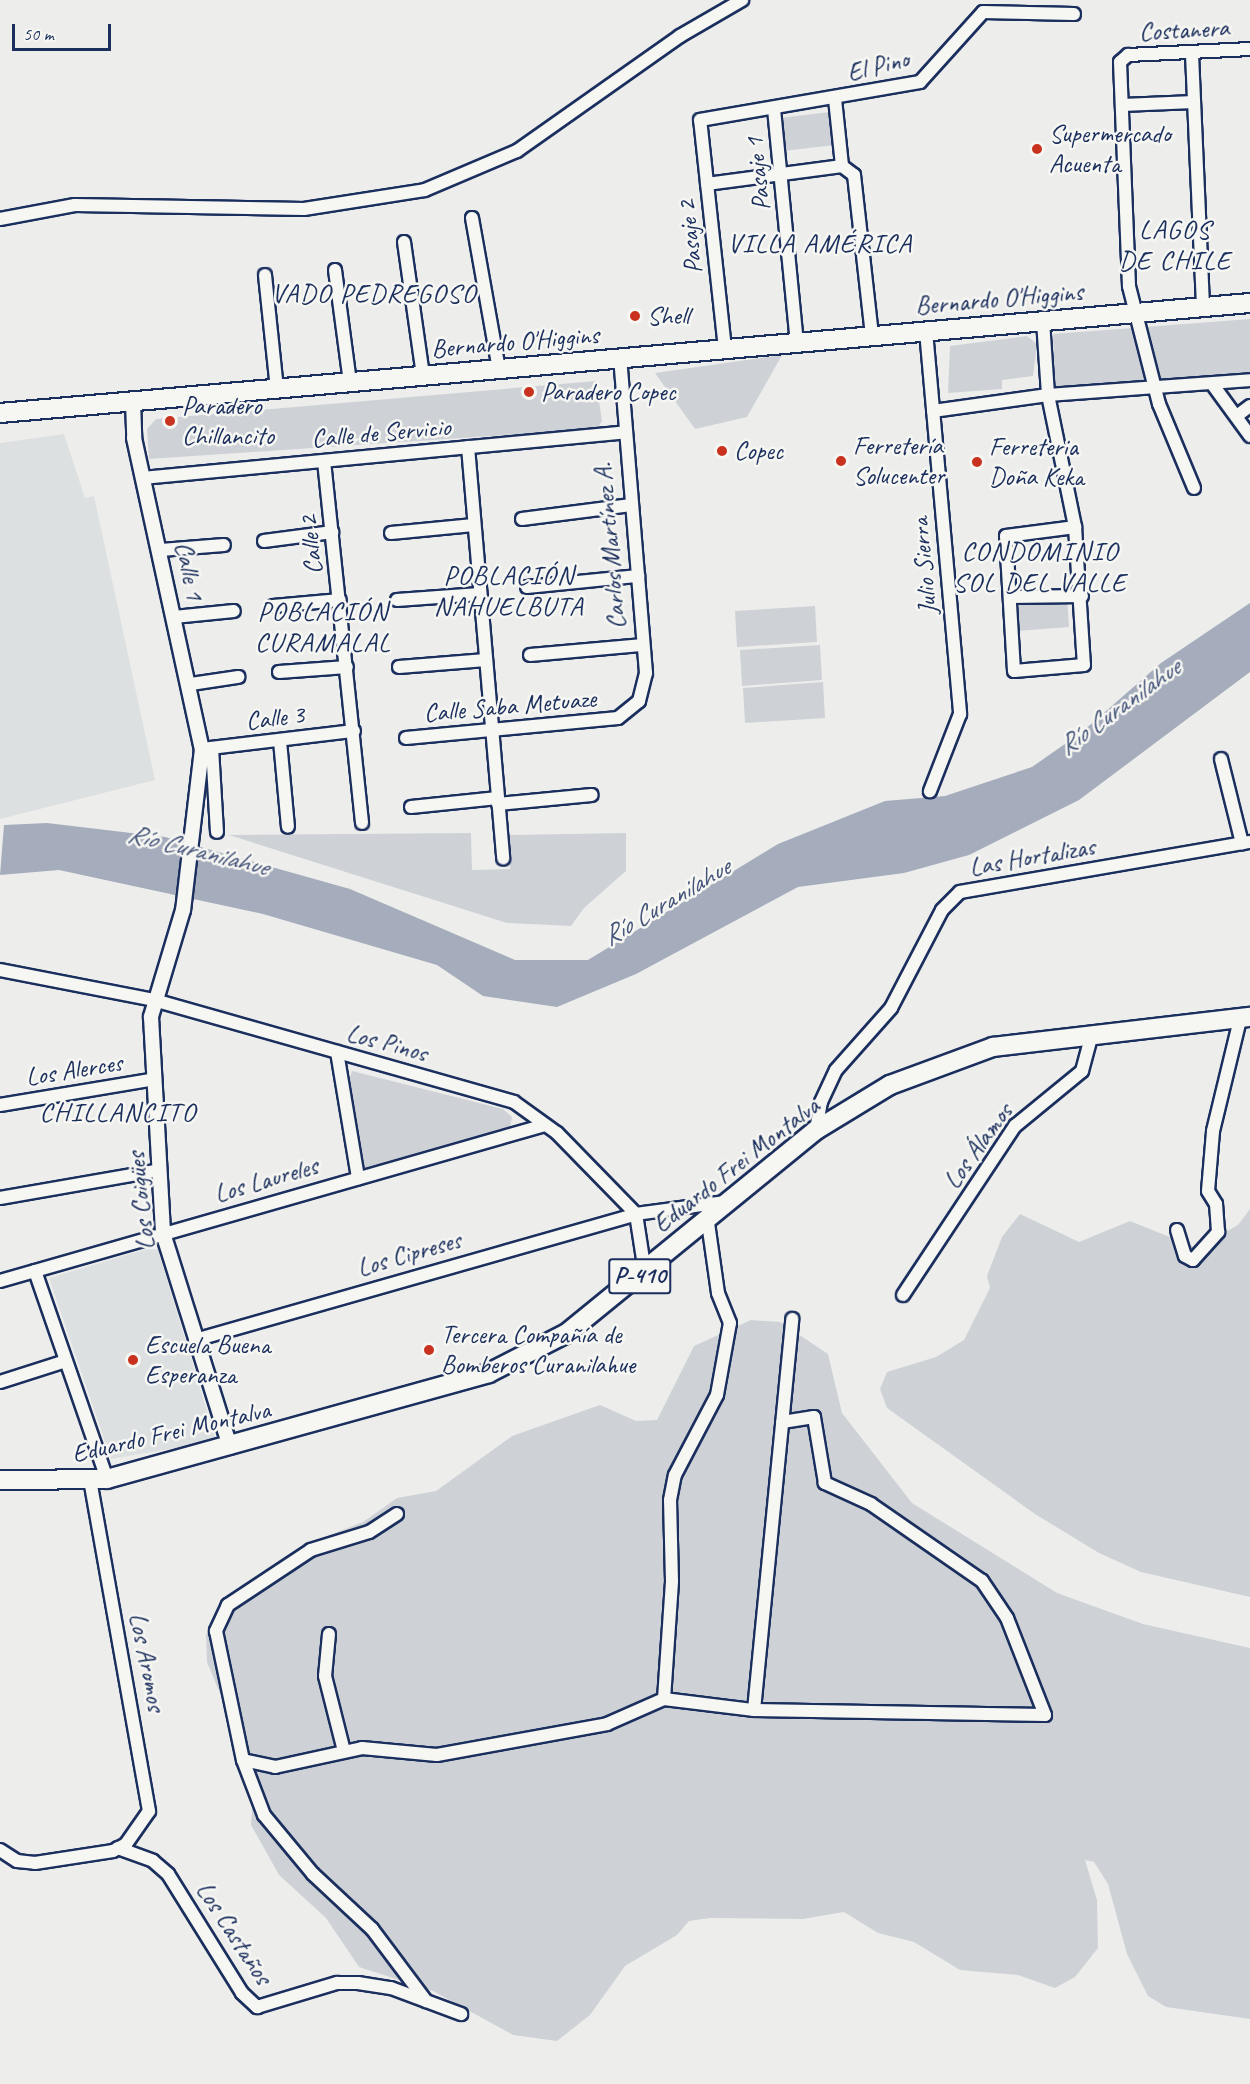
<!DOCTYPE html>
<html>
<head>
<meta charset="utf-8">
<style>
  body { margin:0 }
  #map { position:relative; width:1250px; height:2084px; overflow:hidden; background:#edeeec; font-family:Caveat,sans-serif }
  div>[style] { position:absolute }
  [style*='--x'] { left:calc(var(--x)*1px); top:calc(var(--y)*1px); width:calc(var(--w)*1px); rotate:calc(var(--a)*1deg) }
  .built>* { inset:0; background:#dde0e1 }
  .green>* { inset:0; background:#ced2d7 }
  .water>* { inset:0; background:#a5acbc }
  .roads { filter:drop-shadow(2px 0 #1b2f5e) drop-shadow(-2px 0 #1b2f5e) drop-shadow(0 2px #1b2f5e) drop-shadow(0 -2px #1b2f5e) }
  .minor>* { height:12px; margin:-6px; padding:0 6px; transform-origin:6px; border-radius:6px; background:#f6f6f2 }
  .tertiary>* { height:14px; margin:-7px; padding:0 7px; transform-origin:7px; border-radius:7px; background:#f6f6f2 }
  .primary>* { height:18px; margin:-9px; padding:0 9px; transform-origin:9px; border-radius:9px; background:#f6f6f2 }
  .dots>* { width:16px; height:16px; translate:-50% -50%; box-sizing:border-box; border:3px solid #f6f6f2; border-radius:50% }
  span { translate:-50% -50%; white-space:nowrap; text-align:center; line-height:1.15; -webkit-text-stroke:5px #f6f6f2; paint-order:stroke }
  .shield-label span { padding:2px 4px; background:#f6f6f2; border:2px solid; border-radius:4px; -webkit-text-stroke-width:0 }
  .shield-label { font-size:24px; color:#1b2f5e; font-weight:700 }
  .street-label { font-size:26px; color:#1b2f5e }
  .poi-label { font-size:26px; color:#1b2f5e }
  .left { translate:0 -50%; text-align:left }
  .neighbourhood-label { font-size:27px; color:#1b2f5e; letter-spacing:1.5px }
  .water-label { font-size:27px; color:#44547a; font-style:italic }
  .scale { position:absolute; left:12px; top:24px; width:99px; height:27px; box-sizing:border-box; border:3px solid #1b2f5e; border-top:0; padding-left:8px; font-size:18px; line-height:21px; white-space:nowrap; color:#1b2f5e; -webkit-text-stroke:4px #f6f6f2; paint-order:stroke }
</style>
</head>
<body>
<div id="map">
  <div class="built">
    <div style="clip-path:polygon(64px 434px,85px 498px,94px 496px,155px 780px,0 819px,0 443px)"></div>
    <div style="clip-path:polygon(150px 1248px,158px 1250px,216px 1441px,111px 1459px,49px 1278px)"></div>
  </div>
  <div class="green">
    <div style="clip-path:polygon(830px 112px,835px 145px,783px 151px,779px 118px)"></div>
    <div style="clip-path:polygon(1250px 319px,1250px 373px,1055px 391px,1053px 334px)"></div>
    <div style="clip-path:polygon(1027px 336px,1037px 344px,1033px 376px,1002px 380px,1002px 389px,948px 393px,950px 346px)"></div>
    <div style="clip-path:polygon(782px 355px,747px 417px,695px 429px,655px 373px)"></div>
    <div style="clip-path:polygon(596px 381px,602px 421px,597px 429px,149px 459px,147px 429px,156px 419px)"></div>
    <div style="clip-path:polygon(1067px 597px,1069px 627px,1018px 631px,1016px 601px)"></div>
    <div style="clip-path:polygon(815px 606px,817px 642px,737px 647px,735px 611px)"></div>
    <div style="clip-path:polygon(820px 645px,822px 680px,742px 686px,740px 650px)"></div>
    <div style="clip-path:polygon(823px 682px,825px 718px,745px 723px,743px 688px)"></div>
    <div style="clip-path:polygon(471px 833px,472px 870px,510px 869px,510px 835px,626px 833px,626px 871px,584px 908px,571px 926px,507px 923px,229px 835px)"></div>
    <div style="clip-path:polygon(352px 1071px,503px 1109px,512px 1117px,510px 1127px,364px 1168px,348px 1084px)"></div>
    <div style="clip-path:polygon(1250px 1209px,1250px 1597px,1141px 1572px,1099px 1553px,1035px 1514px,887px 1408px,880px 1389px,887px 1372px,936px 1357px,964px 1340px,990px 1288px,987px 1276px,1002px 1237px,1020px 1214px,1079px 1242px,1130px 1221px,1197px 1248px,1238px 1225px)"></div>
    <div style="clip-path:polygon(751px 1320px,780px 1322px,828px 1354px,842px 1413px,912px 1503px,1057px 1593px,1143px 1624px,1250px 1648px,1250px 2019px,1166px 2007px,1148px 1996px,1127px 1954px,1108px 1884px,1094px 1862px,1085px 1860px,1097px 1900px,1098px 1948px,1075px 1977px,1055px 1988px,1018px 1975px,960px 1970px,914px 1942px,878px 1933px,844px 1912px,803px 1919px,710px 1918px,689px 1921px,677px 1935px,625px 1966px,590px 2015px,557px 2041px,513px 2035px,433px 1991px,359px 1967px,326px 1918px,279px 1875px,251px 1825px,254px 1776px,207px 1662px,206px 1635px,227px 1600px,317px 1540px,363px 1522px,397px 1498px,436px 1491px,512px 1436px,600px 1405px,636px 1421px,657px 1420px,694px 1346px)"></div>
  </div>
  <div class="water">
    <div style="clip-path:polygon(1250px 603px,1250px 672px,1079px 800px,969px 855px,904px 873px,798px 887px,636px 974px,557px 1007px,483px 996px,437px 965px,263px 914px,59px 870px,0 875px,4px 825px,47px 823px,165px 837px,350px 889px,515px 960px,588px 960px,778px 844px,885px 801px,945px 796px,1032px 767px,1082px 732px,1161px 663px)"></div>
  </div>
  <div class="roads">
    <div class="minor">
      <div style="--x:1192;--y:54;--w:253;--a:87.5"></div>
      <div style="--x:835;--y:99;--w:67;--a:84"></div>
      <div style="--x:842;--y:166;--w:15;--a:37"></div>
      <div style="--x:854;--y:175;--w:162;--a:83.6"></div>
      <div style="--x:1122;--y:105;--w:72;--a:-2.4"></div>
      <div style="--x:774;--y:109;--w:235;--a:84.4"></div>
      <div style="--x:707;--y:184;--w:136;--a:-7.6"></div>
      <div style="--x:472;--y:218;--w:153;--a:79.9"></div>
      <div style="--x:0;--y:219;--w:76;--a:-10.6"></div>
      <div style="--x:75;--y:205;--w:229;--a:1"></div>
      <div style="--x:304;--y:209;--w:122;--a:-8.9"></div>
      <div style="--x:425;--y:190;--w:100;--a:-23"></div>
      <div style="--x:517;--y:151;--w:199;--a:-35.2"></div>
      <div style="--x:680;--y:36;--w:72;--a:-30.1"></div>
      <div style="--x:404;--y:242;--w:135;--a:81.9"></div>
      <div style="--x:335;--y:270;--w:113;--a:82.4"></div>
      <div style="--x:265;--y:275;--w:115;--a:84"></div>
      <div style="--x:1043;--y:321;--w:74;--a:86.1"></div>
      <div style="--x:1048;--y:395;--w:135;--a:78.4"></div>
      <div style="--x:1075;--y:527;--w:138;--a:86.3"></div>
      <div style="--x:1084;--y:665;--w:70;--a:175.1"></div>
      <div style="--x:1014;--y:671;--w:135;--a:-93.4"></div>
      <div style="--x:1006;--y:536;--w:70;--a:-7.4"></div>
      <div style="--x:926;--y:331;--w:385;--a:84.9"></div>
      <div style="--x:960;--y:714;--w:83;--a:111.3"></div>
      <div style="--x:725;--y:349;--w:230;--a:-96.2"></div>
      <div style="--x:700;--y:120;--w:223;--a:-9.8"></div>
      <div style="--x:920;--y:82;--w:94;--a:-48"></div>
      <div style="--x:983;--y:12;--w:91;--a:1.3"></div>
      <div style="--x:1213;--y:385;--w:63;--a:54"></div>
      <div style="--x:933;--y:411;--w:116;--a:-7.9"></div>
      <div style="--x:1048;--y:395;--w:203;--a:-4.2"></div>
      <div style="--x:1238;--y:415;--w:15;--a:-37"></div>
      <div style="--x:468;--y:447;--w:413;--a:85.1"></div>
      <div style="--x:324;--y:461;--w:364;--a:84"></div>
      <div style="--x:143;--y:478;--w:482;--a:-5.4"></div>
      <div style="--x:1194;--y:488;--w:91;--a:-112.6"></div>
      <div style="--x:1159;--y:404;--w:122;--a:-104.3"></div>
      <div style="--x:1129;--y:286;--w:224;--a:-92.3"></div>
      <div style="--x:1120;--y:62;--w:11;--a:-41"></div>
      <div style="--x:1128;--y:55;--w:122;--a:-2.8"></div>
      <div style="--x:522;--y:519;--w:110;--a:-7.3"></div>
      <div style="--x:391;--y:533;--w:83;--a:-5.5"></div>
      <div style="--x:264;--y:541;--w:69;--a:-7.5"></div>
      <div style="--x:161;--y:550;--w:63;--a:-4.5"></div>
      <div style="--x:527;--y:587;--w:112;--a:-5.7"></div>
      <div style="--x:1010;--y:597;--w:72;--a:-0.8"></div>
      <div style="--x:397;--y:600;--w:83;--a:-4.1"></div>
      <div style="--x:273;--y:606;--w:67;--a:-5.1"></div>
      <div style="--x:174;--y:617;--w:60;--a:-5.7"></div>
      <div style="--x:530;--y:655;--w:111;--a:-5.1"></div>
      <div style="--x:399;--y:667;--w:87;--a:-4.6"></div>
      <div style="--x:279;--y:672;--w:68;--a:-4.2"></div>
      <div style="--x:191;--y:684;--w:48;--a:-8.5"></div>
      <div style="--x:406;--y:738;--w:213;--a:-5.4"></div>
      <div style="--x:618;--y:718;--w:27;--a:-39"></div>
      <div style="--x:639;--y:701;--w:29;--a:-76"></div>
      <div style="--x:646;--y:673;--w:316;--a:-94.7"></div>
      <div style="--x:280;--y:741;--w:86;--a:84.7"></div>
      <div style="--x:212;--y:748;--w:84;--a:86.6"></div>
      <div style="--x:202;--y:749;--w:153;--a:-6.8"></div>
      <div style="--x:1221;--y:759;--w:87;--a:76"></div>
      <div style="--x:498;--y:804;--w:94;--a:-5.5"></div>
      <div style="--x:411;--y:807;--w:87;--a:-5.9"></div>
      <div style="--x:0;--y:970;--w:157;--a:11"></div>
      <div style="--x:154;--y:1000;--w:374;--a:15.8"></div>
      <div style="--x:514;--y:1102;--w:53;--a:35.8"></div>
      <div style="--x:557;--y:1133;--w:113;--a:45.7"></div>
      <div style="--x:337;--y:1052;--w:128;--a:80.5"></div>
      <div style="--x:0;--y:1105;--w:157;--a:-9.5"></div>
      <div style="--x:816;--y:1130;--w:28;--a:-80"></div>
      <div style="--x:821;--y:1102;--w:35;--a:-65"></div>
      <div style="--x:836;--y:1070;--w:83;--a:-48.4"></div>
      <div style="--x:891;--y:1008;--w:110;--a:-62.5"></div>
      <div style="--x:942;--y:910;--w:25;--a:-45"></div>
      <div style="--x:960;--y:892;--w:294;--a:-9.8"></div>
      <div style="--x:0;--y:1198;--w:162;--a:-9.9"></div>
      <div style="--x:636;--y:1214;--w:59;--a:81.2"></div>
      <div style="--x:1177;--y:1230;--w:27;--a:73"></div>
      <div style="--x:1185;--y:1256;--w:9;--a:27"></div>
      <div style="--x:1193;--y:1260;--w:38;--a:-48"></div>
      <div style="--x:1218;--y:1232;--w:28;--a:-94"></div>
      <div style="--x:1216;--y:1204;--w:15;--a:-122"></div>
      <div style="--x:1208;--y:1191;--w:60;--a:-85.2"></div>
      <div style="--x:1213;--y:1131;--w:115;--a:-76.4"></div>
      <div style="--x:35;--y:1271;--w:220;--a:70.9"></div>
      <div style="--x:0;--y:1281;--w:567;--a:-15.97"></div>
      <div style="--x:903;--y:1295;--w:203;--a:-56.5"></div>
      <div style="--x:1015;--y:1126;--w:87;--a:-39.4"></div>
      <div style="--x:1082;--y:1071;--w:39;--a:-75"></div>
      <div style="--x:195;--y:1340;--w:459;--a:-15.9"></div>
      <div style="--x:636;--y:1214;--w:90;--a:-7.7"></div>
      <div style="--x:0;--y:1382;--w:69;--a:-17.7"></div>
      <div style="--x:397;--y:1514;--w:33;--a:147"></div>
      <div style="--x:369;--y:1532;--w:61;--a:162.8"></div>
      <div style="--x:311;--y:1550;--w:100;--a:146.5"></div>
      <div style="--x:228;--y:1605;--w:29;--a:115"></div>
      <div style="--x:216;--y:1631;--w:132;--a:78.2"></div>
      <div style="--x:243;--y:1760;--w:59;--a:69.1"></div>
      <div style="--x:264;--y:1815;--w:77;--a:50.3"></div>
      <div style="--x:313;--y:1874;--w:81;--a:43"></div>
      <div style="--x:372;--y:1929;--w:90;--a:53.1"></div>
      <div style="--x:329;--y:1634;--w:42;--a:95.4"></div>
      <div style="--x:325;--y:1676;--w:77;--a:75.8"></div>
      <div style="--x:664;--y:1699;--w:118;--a:-86.1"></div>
      <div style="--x:672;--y:1581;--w:81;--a:-91.4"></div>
      <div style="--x:670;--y:1500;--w:25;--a:-79"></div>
      <div style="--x:675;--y:1475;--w:90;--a:-62.3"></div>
      <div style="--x:717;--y:1395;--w:73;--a:-79.8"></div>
      <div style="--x:730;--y:1323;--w:32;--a:-112"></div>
      <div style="--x:718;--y:1293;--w:78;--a:-98.1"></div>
      <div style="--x:754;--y:1710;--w:393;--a:-84.4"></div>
      <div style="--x:243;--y:1760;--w:33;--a:12"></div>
      <div style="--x:275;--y:1767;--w:89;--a:-12.3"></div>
      <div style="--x:362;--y:1748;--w:75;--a:5.3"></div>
      <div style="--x:437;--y:1755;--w:173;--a:-10.3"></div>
      <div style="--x:607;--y:1724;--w:62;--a:-23.7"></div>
      <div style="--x:664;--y:1699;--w:91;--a:7"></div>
      <div style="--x:754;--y:1710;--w:291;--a:1"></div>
      <div style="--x:1045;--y:1715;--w:104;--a:-111.4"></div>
      <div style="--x:1007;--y:1618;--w:45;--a:-124"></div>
      <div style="--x:982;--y:1581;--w:135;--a:-145.3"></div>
      <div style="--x:871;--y:1504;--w:51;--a:-155.5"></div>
      <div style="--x:825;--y:1483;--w:67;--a:-99.5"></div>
      <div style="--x:814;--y:1417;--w:32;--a:171"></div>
      <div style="--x:118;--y:1848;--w:37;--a:20"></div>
      <div style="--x:153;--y:1861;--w:20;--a:41"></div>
      <div style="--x:168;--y:1874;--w:140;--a:58.1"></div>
      <div style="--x:242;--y:1993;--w:21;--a:43"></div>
      <div style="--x:257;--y:2007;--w:84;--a:-16.7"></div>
      <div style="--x:337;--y:1983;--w:21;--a:0"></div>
      <div style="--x:358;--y:1983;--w:33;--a:9"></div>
      <div style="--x:391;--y:1988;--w:75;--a:20.4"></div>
      <div style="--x:0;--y:1850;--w:20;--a:33"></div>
      <div style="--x:17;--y:1861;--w:18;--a:6"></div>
      <div style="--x:35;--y:1863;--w:79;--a:-8.7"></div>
      <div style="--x:113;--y:1851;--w:15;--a:-28"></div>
      <div style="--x:126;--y:1844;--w:40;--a:-55.1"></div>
      <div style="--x:149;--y:1811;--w:335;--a:-100.1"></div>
    </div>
    <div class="tertiary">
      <div style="--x:133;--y:401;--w:37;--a:88"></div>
      <div style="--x:134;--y:438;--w:318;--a:77.7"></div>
      <div style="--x:202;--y:749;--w:162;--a:96.7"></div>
      <div style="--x:183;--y:910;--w:112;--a:106.7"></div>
      <div style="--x:151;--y:1017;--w:216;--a:86.8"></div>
      <div style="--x:163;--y:1233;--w:224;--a:72.6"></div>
    </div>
    <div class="primary">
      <div style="--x:0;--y:413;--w:1255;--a:-5.03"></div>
      <div style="--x:0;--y:1480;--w:107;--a:-0.5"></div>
      <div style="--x:107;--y:1479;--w:396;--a:-15.5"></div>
      <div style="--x:489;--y:1373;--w:88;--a:-27.1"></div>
      <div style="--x:567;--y:1333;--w:321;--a:-39.2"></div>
      <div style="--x:816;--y:1130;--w:87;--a:-31.3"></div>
      <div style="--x:890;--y:1085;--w:110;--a:-20.3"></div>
      <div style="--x:993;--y:1047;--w:259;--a:-6.7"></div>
    </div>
  </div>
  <div class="dots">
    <div style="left:1037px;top:149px;background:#c8321e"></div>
    <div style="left:635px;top:316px;background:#c8321e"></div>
    <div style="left:529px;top:392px;background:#c8321e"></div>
    <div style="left:170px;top:421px;background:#c8321e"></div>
    <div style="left:722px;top:451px;background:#c8321e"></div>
    <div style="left:841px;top:461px;background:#c8321e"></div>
    <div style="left:977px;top:462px;background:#c8321e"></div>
    <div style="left:429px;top:1350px;background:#c8321e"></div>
    <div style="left:133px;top:1360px;background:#c8321e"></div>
  </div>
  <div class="shield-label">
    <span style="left:640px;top:1276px">P-410</span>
  </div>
  <div class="street-label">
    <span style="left:1184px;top:30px;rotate:-3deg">Costanera</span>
    <span style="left:878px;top:66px;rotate:-14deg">El Pino</span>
    <span style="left:758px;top:174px;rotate:-96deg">Pasaje 1</span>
    <span style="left:690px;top:237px;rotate:-96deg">Pasaje 2</span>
    <span style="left:999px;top:299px;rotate:-5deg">Bernardo O'Higgins</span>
    <span style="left:515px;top:342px;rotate:-5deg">Bernardo O'Higgins</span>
    <span style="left:381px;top:433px;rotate:-5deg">Calle de Servicio</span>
    <span style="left:311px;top:545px;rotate:-96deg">Calle 2</span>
    <span style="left:610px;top:546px;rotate:-95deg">Carlos Martínez A.</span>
    <span style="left:924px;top:566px;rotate:-95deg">Julio Sierra</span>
    <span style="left:189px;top:571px;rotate:78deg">Calle 1</span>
    <span style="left:510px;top:706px;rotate:-5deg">Calle Saba Metuaze</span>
    <span style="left:275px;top:718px;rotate:-7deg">Calle 3</span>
    <span style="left:1032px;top:857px;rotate:-10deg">Las Hortalizas</span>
    <span style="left:387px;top:1043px;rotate:15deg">Los Pinos</span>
    <span style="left:74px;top:1070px;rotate:-9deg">Los Alerces</span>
    <span style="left:978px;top:1146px;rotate:-54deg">Los Álamos</span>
    <span style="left:736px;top:1165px;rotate:-38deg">Eduardo Frei Montalva</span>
    <span style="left:266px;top:1180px;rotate:-16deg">Los Laureles</span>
    <span style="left:141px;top:1201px;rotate:-96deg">Los Coigües</span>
    <span style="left:409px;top:1254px;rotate:-16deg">Los Cipreses</span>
    <span style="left:171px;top:1432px;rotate:-13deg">Eduardo Frei Montalva</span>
    <span style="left:147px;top:1662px;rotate:79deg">Los Aromos</span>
    <span style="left:234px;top:1933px;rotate:57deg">Los Castaños</span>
  </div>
  <div class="poi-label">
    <span class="left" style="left:1049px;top:149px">Supermercado<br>Acuenta</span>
    <span class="left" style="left:647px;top:316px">Shell</span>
    <span class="left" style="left:541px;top:392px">Paradero Copec</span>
    <span class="left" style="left:182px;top:421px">Paradero<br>Chillancito</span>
    <span class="left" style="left:853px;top:461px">Ferretería<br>Solucenter</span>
    <span class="left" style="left:989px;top:462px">Ferreteria<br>Doña Keka</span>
    <span class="left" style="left:734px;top:451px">Copec</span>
    <span class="left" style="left:441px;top:1350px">Tercera Compañía de<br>Bomberos Curanilahue</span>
    <span class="left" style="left:145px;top:1360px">Escuela Buena<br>Esperanza</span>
  </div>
  <div class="neighbourhood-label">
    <span style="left:1175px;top:245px">LAGOS<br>DE CHILE</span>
    <span style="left:820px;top:244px">VILLA AMÉRICA</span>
    <span style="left:374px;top:294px">VADO PEDREGOSO</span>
    <span style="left:1040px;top:567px">CONDOMINIO<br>SOL DEL VALLE</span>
    <span style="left:509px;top:591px">POBLACIÓN<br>NAHUELBUTA</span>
    <span style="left:323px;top:627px">POBLACIÓN<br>CURAMALAL</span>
    <span style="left:118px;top:1113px">CHILLANCITO</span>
  </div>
  <div class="water-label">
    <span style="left:1119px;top:707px;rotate:-36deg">Río Curanilahue</span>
    <span style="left:198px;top:850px;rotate:14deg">Río Curanilahue</span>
    <span style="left:666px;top:902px;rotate:-31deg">Río Curanilahue</span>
  </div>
  <div class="scale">50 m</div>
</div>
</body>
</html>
